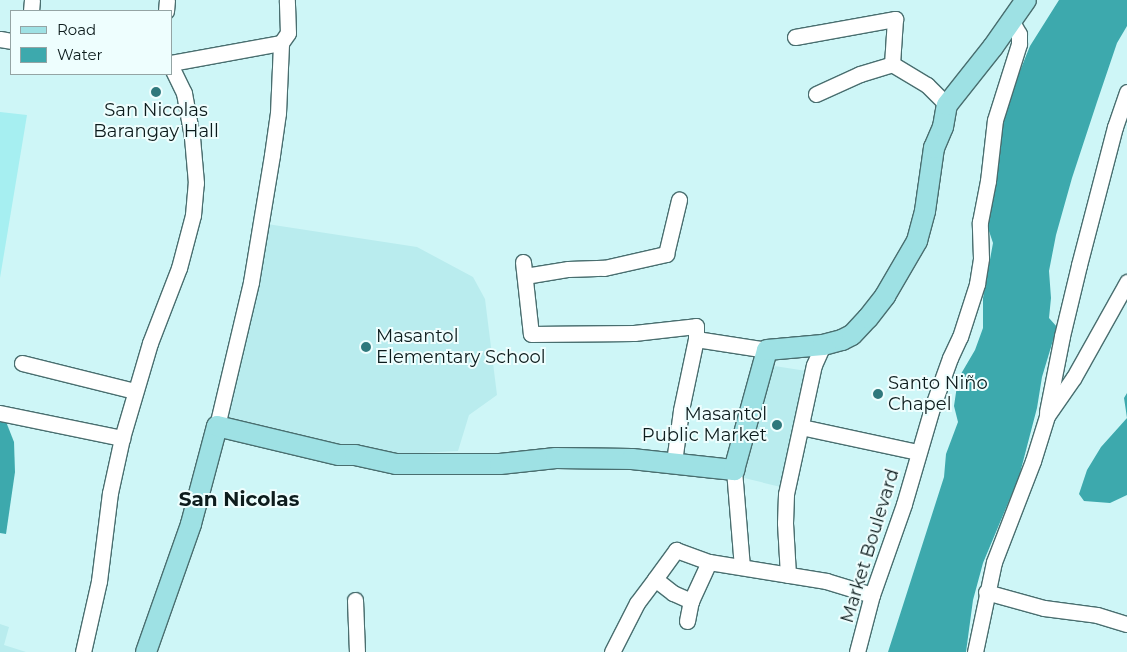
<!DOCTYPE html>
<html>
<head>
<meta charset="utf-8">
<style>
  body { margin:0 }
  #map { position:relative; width:1127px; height:652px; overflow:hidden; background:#cef6f7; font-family:Montserrat,sans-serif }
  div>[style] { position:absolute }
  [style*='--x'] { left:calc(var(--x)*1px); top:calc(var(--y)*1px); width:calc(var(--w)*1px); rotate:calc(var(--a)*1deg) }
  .built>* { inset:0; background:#b9ecee }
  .green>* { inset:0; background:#a6eff1 }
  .water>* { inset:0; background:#3da9ad }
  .roads { filter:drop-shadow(1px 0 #496e6f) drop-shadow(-1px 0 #496e6f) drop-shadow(0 1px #496e6f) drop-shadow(0 -1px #496e6f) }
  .minor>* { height:15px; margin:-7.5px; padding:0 7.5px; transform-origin:7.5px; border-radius:7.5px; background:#fff }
  .major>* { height:20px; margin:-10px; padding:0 10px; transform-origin:10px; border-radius:10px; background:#9ee1e4 }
  .dots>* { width:14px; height:14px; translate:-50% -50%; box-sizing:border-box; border:2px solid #eefefe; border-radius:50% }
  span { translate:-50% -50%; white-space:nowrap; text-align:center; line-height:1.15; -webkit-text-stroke:4px #eefefe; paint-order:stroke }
  .poi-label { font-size:18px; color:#0d1c1d }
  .left { translate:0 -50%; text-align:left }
  .right { translate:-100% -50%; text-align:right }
  .street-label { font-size:18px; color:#0d1c1d }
  .quarter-label { font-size:20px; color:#0d1c1d; font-weight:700 }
  .legend { position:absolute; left:10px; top:10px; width:162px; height:65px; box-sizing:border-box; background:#eefefe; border:1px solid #94a4a4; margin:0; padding:6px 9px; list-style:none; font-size:15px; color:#0d1c1d }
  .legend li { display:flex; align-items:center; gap:10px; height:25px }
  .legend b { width:25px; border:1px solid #94a4a4 }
</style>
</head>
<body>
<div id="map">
  <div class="built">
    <div style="clip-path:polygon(267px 224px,417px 247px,473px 277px,485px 299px,497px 395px,469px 415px,458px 451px,381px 455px,225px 420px)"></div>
    <div style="clip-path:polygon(768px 365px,813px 372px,785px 488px,740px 477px)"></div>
    <div style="clip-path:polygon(0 624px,9px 627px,4px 645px,26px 652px,0 652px)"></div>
  </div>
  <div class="green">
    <div style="clip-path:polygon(0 112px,27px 115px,0 278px)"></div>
  </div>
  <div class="water">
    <div style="clip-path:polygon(1059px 0,1127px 0,1127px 26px,1117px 43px,1097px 102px,1072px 178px,1056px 235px,1049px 271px,1051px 298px,1049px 318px,1057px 327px,1042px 377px,1037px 408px,1019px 477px,983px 563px,973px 600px,966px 652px,888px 652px,944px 477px,946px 454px,958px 422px,954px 406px,958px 379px,975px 350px,983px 328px,983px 298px,993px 243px,986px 222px,1003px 113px,1030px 46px)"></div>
    <div style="clip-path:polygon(1127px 393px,1127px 495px,1110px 503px,1084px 501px,1079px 494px,1087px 470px,1101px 447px,1127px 418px,1124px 398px)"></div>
    <div style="clip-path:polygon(0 414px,3px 414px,14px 442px,15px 472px,6px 534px,0 533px)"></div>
  </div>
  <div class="roads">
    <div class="minor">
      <div style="--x:31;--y:11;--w:11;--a:-85"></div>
      <div style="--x:166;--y:11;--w:11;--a:-85"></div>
      <div style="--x:795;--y:37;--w:102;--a:-10.2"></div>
      <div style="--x:895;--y:19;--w:45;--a:93.8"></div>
      <div style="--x:0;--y:39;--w:11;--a:10"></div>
      <div style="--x:171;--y:63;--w:112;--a:-10.3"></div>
      <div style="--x:281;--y:43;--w:12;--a:-55"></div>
      <div style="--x:288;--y:33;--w:33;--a:-92"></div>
      <div style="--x:816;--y:94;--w:48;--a:-24.4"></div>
      <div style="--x:860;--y:74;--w:34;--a:-17"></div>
      <div style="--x:892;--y:64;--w:41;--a:31"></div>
      <div style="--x:927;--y:85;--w:28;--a:45"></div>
      <div style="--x:523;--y:262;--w:72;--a:83.7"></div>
      <div style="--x:531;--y:334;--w:103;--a:-0.6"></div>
      <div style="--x:634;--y:333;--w:62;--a:-6.4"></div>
      <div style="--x:696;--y:326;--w:13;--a:90"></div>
      <div style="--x:696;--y:339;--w:72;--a:8.8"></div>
      <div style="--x:525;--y:276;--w:44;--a:-9.2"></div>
      <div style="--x:568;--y:269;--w:36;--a:-2"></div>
      <div style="--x:604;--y:268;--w:64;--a:-12.7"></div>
      <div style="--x:666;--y:254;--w:56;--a:-76.5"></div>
      <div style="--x:22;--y:363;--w:115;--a:14"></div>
      <div style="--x:1047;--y:412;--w:77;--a:-78.8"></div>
      <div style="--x:1062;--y:336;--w:73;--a:-76.5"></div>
      <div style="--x:1079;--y:265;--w:143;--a:-75.4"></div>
      <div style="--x:1115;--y:127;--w:37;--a:-71"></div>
      <div style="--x:0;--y:413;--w:125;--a:11.6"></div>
      <div style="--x:217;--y:426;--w:148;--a:-76.7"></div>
      <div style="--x:251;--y:282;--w:129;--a:-80.6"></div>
      <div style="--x:272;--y:155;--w:42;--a:-81.9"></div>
      <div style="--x:278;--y:113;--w:70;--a:-87.5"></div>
      <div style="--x:801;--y:427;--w:120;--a:12.1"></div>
      <div style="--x:674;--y:462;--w:52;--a:-82.3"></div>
      <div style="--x:681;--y:410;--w:73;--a:-78.1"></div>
      <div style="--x:734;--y:470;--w:97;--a:85.3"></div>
      <div style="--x:788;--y:575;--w:52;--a:-93.3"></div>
      <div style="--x:785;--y:523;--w:29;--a:-88"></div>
      <div style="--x:786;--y:494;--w:132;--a:-77.8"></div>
      <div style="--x:814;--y:365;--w:22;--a:-66"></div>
      <div style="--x:655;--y:579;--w:36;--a:-54"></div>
      <div style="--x:676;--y:550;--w:35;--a:20"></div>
      <div style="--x:986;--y:592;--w:60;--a:15.4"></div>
      <div style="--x:1044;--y:608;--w:53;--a:7.5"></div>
      <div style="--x:1097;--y:615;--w:31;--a:17"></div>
      <div style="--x:355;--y:600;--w:52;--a:87.8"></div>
      <div style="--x:687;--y:621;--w:20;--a:-79"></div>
      <div style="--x:691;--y:601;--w:43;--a:-65.2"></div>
      <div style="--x:709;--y:562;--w:119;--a:9.2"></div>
      <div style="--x:826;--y:581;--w:48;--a:16.9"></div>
      <div style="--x:83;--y:652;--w:73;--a:-77.3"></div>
      <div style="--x:99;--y:581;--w:89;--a:-82.9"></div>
      <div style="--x:110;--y:493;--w:56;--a:-77.7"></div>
      <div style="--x:122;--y:438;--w:99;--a:-73.6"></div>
      <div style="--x:150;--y:343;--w:80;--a:-68.9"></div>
      <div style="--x:179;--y:268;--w:55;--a:-75.2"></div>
      <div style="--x:193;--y:215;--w:32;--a:-85"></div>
      <div style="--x:196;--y:183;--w:46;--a:-95"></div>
      <div style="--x:192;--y:137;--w:45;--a:-100.3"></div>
      <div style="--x:184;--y:93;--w:30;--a:-116"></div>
      <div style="--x:612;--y:652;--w:55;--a:-63"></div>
      <div style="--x:637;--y:603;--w:30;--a:-53"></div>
      <div style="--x:655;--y:579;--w:23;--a:38"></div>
      <div style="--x:673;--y:593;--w:20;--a:24"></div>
      <div style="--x:857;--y:652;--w:59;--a:-75.3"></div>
      <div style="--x:872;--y:595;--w:96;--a:-70.6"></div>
      <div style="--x:904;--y:504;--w:100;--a:-73.7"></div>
      <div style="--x:932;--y:408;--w:53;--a:-70.2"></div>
      <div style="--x:950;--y:358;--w:23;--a:-65"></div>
      <div style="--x:960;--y:337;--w:56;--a:-72.2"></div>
      <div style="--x:977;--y:284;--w:26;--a:-81"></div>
      <div style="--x:981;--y:258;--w:36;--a:-92"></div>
      <div style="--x:980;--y:222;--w:42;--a:-79"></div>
      <div style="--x:988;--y:181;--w:61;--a:-83.5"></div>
      <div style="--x:995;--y:120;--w:80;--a:-72.5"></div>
      <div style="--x:1019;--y:44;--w:10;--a:-90"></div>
      <div style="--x:1019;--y:34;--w:14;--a:-120"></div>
      <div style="--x:975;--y:652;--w:92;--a:-78.1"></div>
      <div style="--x:994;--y:562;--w:108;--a:-68.9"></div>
      <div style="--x:1033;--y:461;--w:47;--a:-72.7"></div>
      <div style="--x:1047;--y:416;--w:47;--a:-55.3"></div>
      <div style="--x:1074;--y:377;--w:109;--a:-60.8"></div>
    </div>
    <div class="major">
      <div style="--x:146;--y:652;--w:136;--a:-70.6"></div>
      <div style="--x:191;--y:524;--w:101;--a:-75.1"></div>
      <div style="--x:217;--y:426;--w:125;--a:13.4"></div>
      <div style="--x:339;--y:455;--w:16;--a:0"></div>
      <div style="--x:355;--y:455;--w:42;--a:12.4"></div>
      <div style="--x:396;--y:464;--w:104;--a:0"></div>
      <div style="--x:500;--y:464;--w:56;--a:-6.1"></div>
      <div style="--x:556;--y:458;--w:76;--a:0.8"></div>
      <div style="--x:632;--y:459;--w:103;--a:6.2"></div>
      <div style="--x:734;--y:470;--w:124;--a:-74.6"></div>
      <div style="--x:767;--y:350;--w:56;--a:-5.1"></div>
      <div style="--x:823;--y:345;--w:20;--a:-15"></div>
      <div style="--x:842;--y:340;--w:11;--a:-27"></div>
      <div style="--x:852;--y:335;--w:23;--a:-47"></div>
      <div style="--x:868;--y:318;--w:28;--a:-52"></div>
      <div style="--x:885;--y:296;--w:64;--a:-59.8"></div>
      <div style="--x:917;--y:241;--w:31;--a:-75"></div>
      <div style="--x:925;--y:211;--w:64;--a:-81.9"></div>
      <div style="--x:934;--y:148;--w:23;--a:-67"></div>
      <div style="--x:943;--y:127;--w:22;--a:-80"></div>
      <div style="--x:947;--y:105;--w:74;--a:-51.6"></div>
      <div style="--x:993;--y:47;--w:57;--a:-54.9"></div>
    </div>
  </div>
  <div class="dots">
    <div style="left:156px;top:92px;background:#2f787c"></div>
    <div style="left:366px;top:347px;background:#2f787c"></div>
    <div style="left:878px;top:394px;background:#2f787c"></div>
    <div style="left:777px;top:425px;background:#2f787c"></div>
  </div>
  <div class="poi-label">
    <span style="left:156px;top:121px">San Nicolas<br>Barangay Hall</span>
    <span class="left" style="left:376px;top:347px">Masantol<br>Elementary School</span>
    <span class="left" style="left:888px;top:394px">Santo Niño<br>Chapel</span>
    <span class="right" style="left:767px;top:425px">Masantol<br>Public Market</span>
  </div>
  <div class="street-label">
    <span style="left:870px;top:546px;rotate:-73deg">Market Boulevard</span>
  </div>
  <div class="quarter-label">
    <span style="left:239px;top:499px">San Nicolas</span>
  </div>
  <ul class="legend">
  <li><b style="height:6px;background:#9ee1e4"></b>Road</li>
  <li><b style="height:14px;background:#3da9ad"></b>Water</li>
  </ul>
</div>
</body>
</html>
